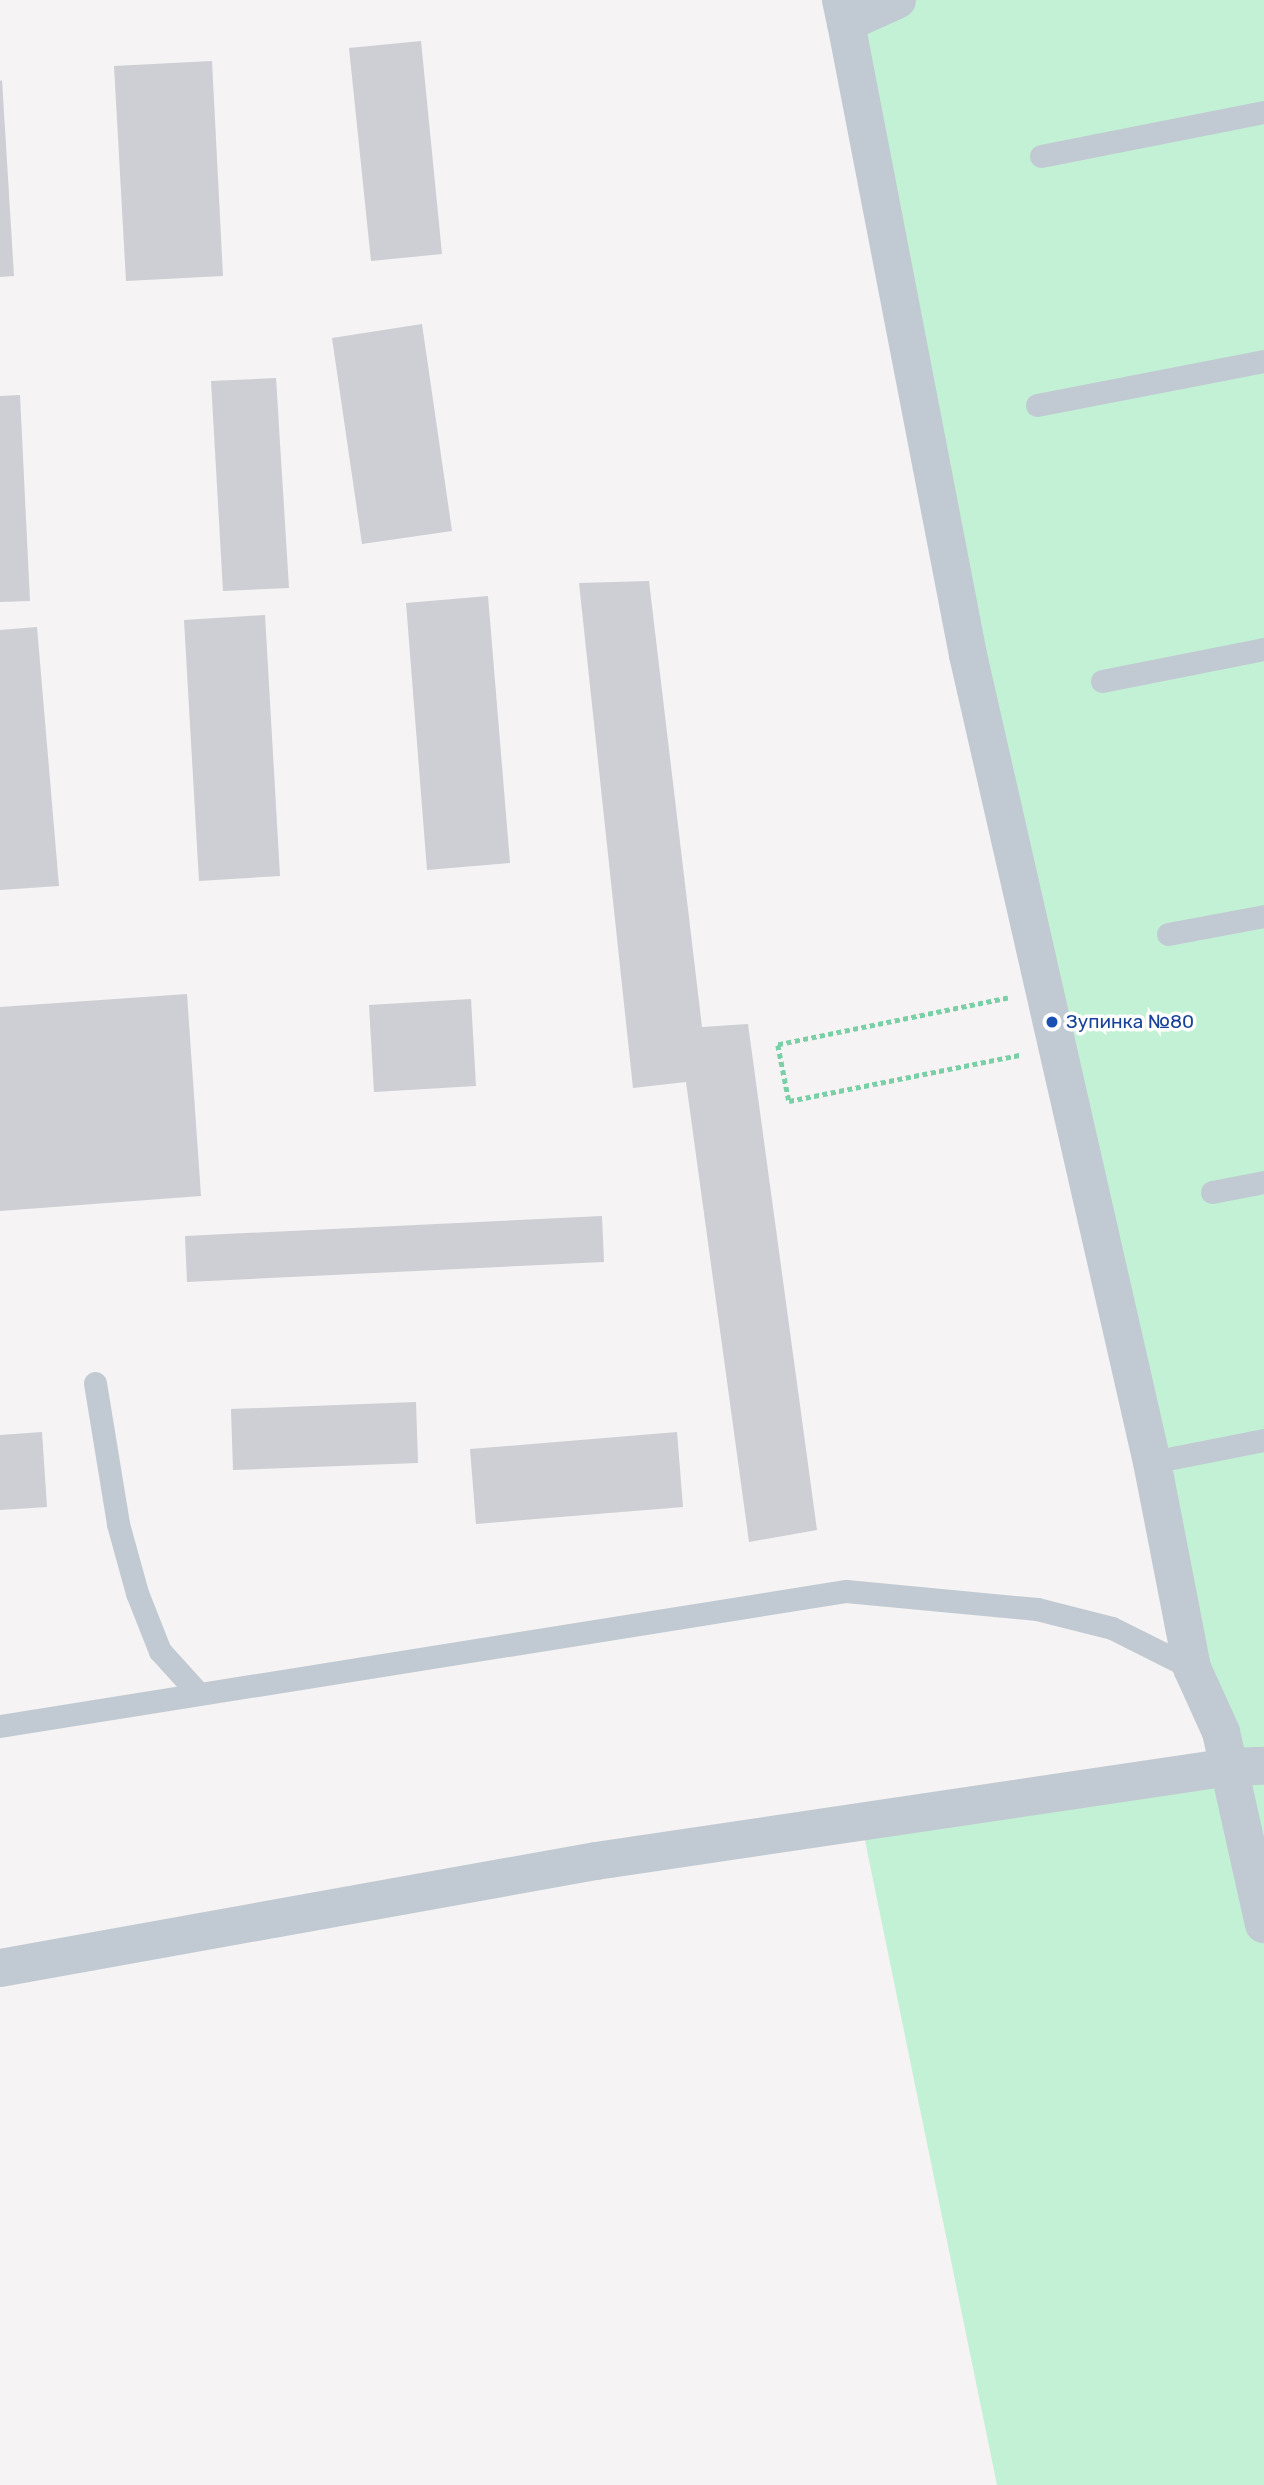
<!DOCTYPE html>
<html>
<head>
<meta charset="utf-8">
<style>
  body { margin:0 }
  #map { position:relative; width:1264px; height:2485px; overflow:hidden; background:#f5f3f3; font-family:Rubik,sans-serif }
  div>[style] { position:absolute }
  [style*='--x'] { left:calc(var(--x)*1px); top:calc(var(--y)*1px); width:calc(var(--w)*1px); rotate:calc(var(--a)*1deg) }
  .green>* { inset:0; background:#c3f1d5 }
  .building>* { inset:0; background:#cdcfd5 }
  .path>* { height:4.5px; margin-top:-2.25px; transform-origin:0; background:repeating-linear-gradient(90deg,#7ad0a6 0 5px,transparent 0 8.5px) }
  .service>* { height:23px; margin:-11.5px; padding:0 11.5px; transform-origin:11.5px; border-radius:11.5px; background:#c1cad2 }
  .minor>* { height:38px; margin:-19px; padding:0 19px; transform-origin:19px; border-radius:19px; background:#c1cad2 }
  .dots>* { width:19px; height:19px; translate:-50% -50%; box-sizing:border-box; border:4px solid #fff; border-radius:50% }
  span { translate:-50% -50%; white-space:nowrap; text-align:center; line-height:1.15; -webkit-text-stroke:7px #fff; paint-order:stroke }
  .transit-label { font-size:19px; color:#164399 }
  .left { translate:0 -50%; text-align:left }
</style>
</head>
<body>
<div id="map">
  <div class="green">
    <div style="clip-path:polygon(841px 0,1264px 0,1264px 2485px,997px 2485px,861px 1821px,1230px 1767px)"></div>
  </div>
  <div class="building">
    <div style="clip-path:polygon(421px 41px,442px 254px,371px 261px,349px 48px)"></div>
    <div style="clip-path:polygon(212px 61px,223px 276px,126px 281px,114px 66px)"></div>
    <div style="clip-path:polygon(2px 80px,14px 276px,0 277px,0 81px)"></div>
    <div style="clip-path:polygon(422px 324px,452px 531px,362px 544px,332px 338px)"></div>
    <div style="clip-path:polygon(276px 378px,289px 588px,223px 591px,211px 381px)"></div>
    <div style="clip-path:polygon(20px 395px,30px 601px,0 602px,0 396px)"></div>
    <div style="clip-path:polygon(649px 581px,702px 1027px,748px 1024px,817px 1530px,749px 1542px,686px 1082px,633px 1088px,579px 583px)"></div>
    <div style="clip-path:polygon(488px 596px,510px 863px,427px 870px,406px 603px)"></div>
    <div style="clip-path:polygon(265px 615px,280px 876px,199px 881px,184px 620px)"></div>
    <div style="clip-path:polygon(37px 627px,59px 886px,0 890px,0 630px)"></div>
    <div style="clip-path:polygon(187px 994px,201px 1196px,0 1211px,0 1007px)"></div>
    <div style="clip-path:polygon(471px 999px,476px 1086px,374px 1092px,369px 1005px)"></div>
    <div style="clip-path:polygon(602px 1216px,604px 1262px,187px 1282px,185px 1236px)"></div>
    <div style="clip-path:polygon(416px 1402px,418px 1463px,233px 1470px,231px 1409px)"></div>
    <div style="clip-path:polygon(42px 1432px,47px 1507px,0 1510px,0 1435px)"></div>
    <div style="clip-path:polygon(677px 1432px,683px 1507px,476px 1524px,470px 1449px)"></div>
  </div>
  <div class="path">
    <div style="--x:1008;--y:998;--w:235;--a:168.5"></div>
    <div style="--x:778;--y:1045;--w:57;--a:78.9"></div>
    <div style="--x:789;--y:1101;--w:235;--a:-11.3"></div>
  </div>
  <div class="service">
    <div style="--x:1041;--y:156;--w:227;--a:-11.2"></div>
    <div style="--x:1037;--y:405;--w:231;--a:-11"></div>
    <div style="--x:1102;--y:681;--w:165;--a:-11.2"></div>
    <div style="--x:1168;--y:934;--w:98;--a:-10.6"></div>
    <div style="--x:1212;--y:1192;--w:53;--a:-10.9"></div>
    <div style="--x:95;--y:1383;--w:143;--a:80.7"></div>
    <div style="--x:118;--y:1524;--w:72;--a:74.6"></div>
    <div style="--x:137;--y:1593;--w:62;--a:68.4"></div>
    <div style="--x:160;--y:1651;--w:58;--a:47.8"></div>
    <div style="--x:1152;--y:1462;--w:114;--a:-11.1"></div>
    <div style="--x:0;--y:1726;--w:857;--a:-9.07"></div>
    <div style="--x:846;--y:1591;--w:192;--a:5.4"></div>
    <div style="--x:1037;--y:1609;--w:77;--a:14.2"></div>
    <div style="--x:1112;--y:1628;--w:89;--a:26.6"></div>
  </div>
  <div class="minor">
    <div style="--x:841;--y:0;--w:24;--a:78"></div>
    <div style="--x:846;--y:23;--w:56;--a:-24.3"></div>
    <div style="--x:846;--y:23;--w:644;--a:79.07"></div>
    <div style="--x:968;--y:655;--w:828;--a:77.16"></div>
    <div style="--x:1152;--y:1462;--w:210;--a:79"></div>
    <div style="--x:1192;--y:1668;--w:70;--a:65.6"></div>
    <div style="--x:1221;--y:1732;--w:197;--a:77.4"></div>
    <div style="--x:0;--y:1968;--w:606;--a:-10.18"></div>
    <div style="--x:596;--y:1861;--w:641;--a:-8.43"></div>
    <div style="--x:1230;--y:1767;--w:34;--a:-2"></div>
  </div>
  <div class="dots">
    <div style="left:1052px;top:1022px;background:#1a4fb4"></div>
  </div>
  <div class="transit-label">
    <span class="left" style="left:1066px;top:1022px">Зупинка №80</span>
  </div>
</div>
</body>
</html>
